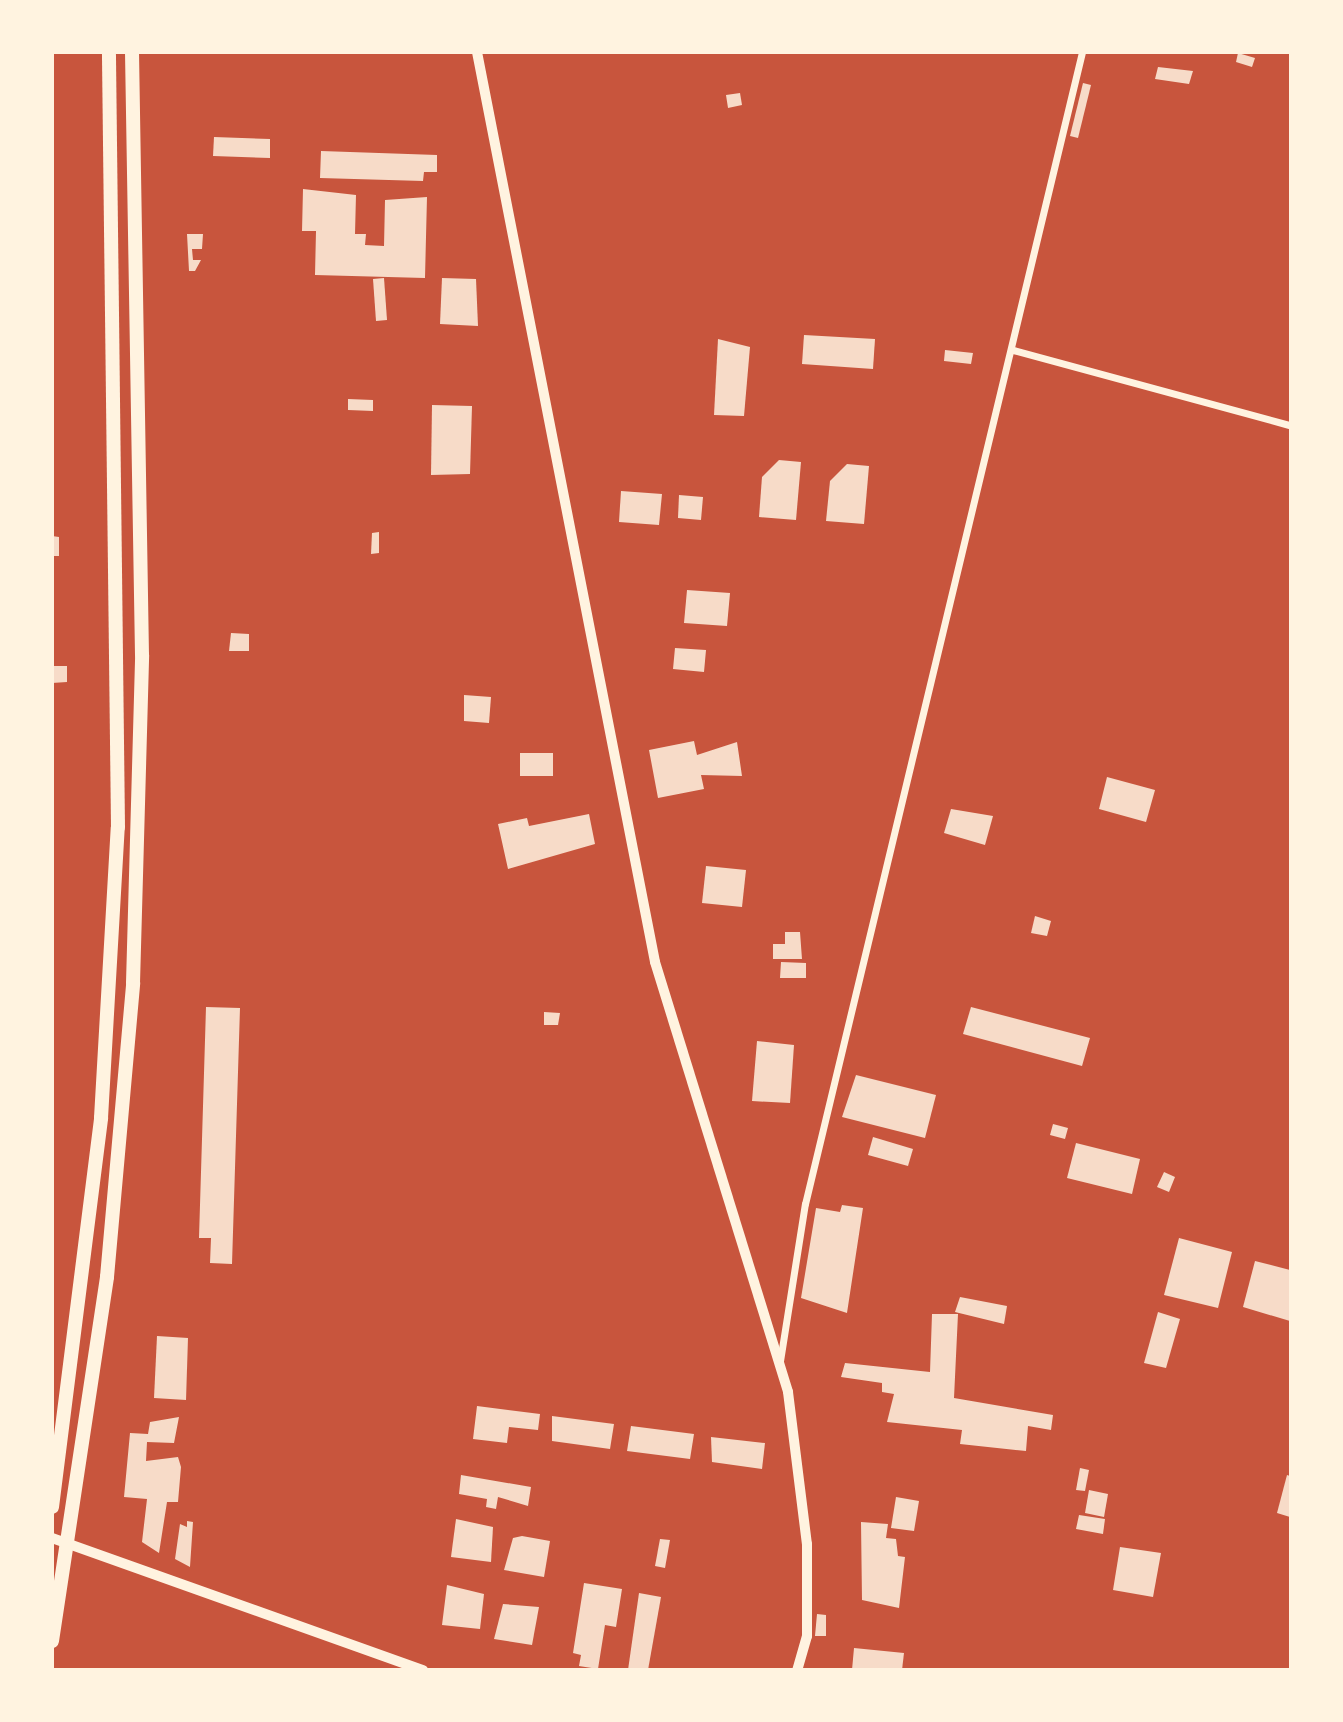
<!DOCTYPE html>
<html>
<head>
<meta charset="utf-8">
<style>
  body { margin:0 }
  #map { position:relative; width:1343px; height:1722px; overflow:hidden; background:#c8553d; font-family:"Times New Roman",serif }
  div>[style] { position:absolute }
  [style*='--x'] { left:calc(var(--x)*1px); top:calc(var(--y)*1px); width:calc(var(--w)*1px); rotate:calc(var(--a)*1deg) }
  .building>* { inset:0; background:#f7dbc8 }
  .minor>* { height:7px; margin:-3.5px; padding:0 3.5px; transform-origin:3.5px; border-radius:3.5px; background:#fff3e0 }
  .tertiary>* { height:10px; margin:-5px; padding:0 5px; transform-origin:5px; border-radius:5px; background:#fff3e0 }
  .trunk>* { height:14px; margin:-7px; padding:0 7px; transform-origin:7px; border-radius:7px; background:#fff3e0 }
  span { translate:-50% -50%; white-space:nowrap; text-align:center; line-height:1.15; -webkit-text-stroke:7px #fff3e0; paint-order:stroke }
  .frame { position:absolute; inset:0; border:54px solid #fff3e0; pointer-events:none }
</style>
</head>
<body>
<div id="map">
  <div class="building">
    <div style="clip-path:polygon(1238px 53px,1255px 58px,1252px 67px,1236px 62px)"></div>
    <div style="clip-path:polygon(1158px 67px,1193px 71px,1189px 84px,1155px 79px)"></div>
    <div style="clip-path:polygon(1083px 83px,1091px 85px,1078px 138px,1070px 136px)"></div>
    <div style="clip-path:polygon(740px 93px,742px 105px,728px 108px,726px 95px)"></div>
    <div style="clip-path:polygon(214px 137px,270px 139px,270px 158px,213px 156px)"></div>
    <div style="clip-path:polygon(321px 151px,437px 155px,437px 172px,424px 172px,423px 181px,320px 178px)"></div>
    <div style="clip-path:polygon(303px 189px,356px 195px,355px 234px,366px 234px,365px 245px,384px 246px,385px 200px,427px 197px,425px 278px,315px 275px,316px 231px,302px 231px)"></div>
    <div style="clip-path:polygon(187px 234px,203px 234px,202px 249px,192px 249px,193px 260px,201px 260px,195px 271px,189px 271px)"></div>
    <div style="clip-path:polygon(384px 278px,387px 320px,376px 321px,373px 279px)"></div>
    <div style="clip-path:polygon(442px 278px,476px 279px,478px 326px,440px 324px)"></div>
    <div style="clip-path:polygon(804px 335px,875px 339px,873px 369px,802px 364px)"></div>
    <div style="clip-path:polygon(718px 339px,750px 347px,744px 416px,714px 415px)"></div>
    <div style="clip-path:polygon(945px 350px,973px 353px,971px 364px,944px 361px)"></div>
    <div style="clip-path:polygon(348px 399px,373px 400px,373px 411px,348px 410px)"></div>
    <div style="clip-path:polygon(432px 405px,472px 406px,470px 474px,431px 475px)"></div>
    <div style="clip-path:polygon(779px 460px,801px 462px,796px 520px,759px 517px,762px 477px)"></div>
    <div style="clip-path:polygon(847px 464px,869px 466px,864px 524px,826px 521px,830px 481px)"></div>
    <div style="clip-path:polygon(621px 491px,662px 494px,659px 525px,619px 522px)"></div>
    <div style="clip-path:polygon(679px 495px,703px 497px,701px 520px,678px 518px)"></div>
    <div style="clip-path:polygon(379px 532px,379px 553px,371px 554px,372px 533px)"></div>
    <div style="clip-path:polygon(52px 536px,59px 537px,59px 556px,52px 556px)"></div>
    <div style="clip-path:polygon(687px 590px,730px 593px,727px 626px,684px 623px)"></div>
    <div style="clip-path:polygon(231px 633px,249px 634px,249px 651px,229px 651px)"></div>
    <div style="clip-path:polygon(675px 648px,706px 650px,704px 672px,673px 669px)"></div>
    <div style="clip-path:polygon(52px 666px,67px 666px,67px 682px,52px 683px)"></div>
    <div style="clip-path:polygon(464px 695px,491px 697px,489px 723px,464px 721px)"></div>
    <div style="clip-path:polygon(694px 741px,697px 755px,737px 742px,742px 776px,701px 775px,704px 789px,658px 798px,649px 750px)"></div>
    <div style="clip-path:polygon(520px 753px,553px 753px,553px 776px,520px 776px)"></div>
    <div style="clip-path:polygon(1107px 777px,1155px 790px,1146px 822px,1099px 809px)"></div>
    <div style="clip-path:polygon(951px 809px,993px 816px,985px 845px,944px 833px)"></div>
    <div style="clip-path:polygon(589px 814px,595px 844px,508px 869px,498px 824px,527px 818px,529px 826px)"></div>
    <div style="clip-path:polygon(706px 866px,746px 870px,742px 907px,702px 903px)"></div>
    <div style="clip-path:polygon(1035px 916px,1051px 921px,1047px 936px,1031px 933px)"></div>
    <div style="clip-path:polygon(785px 932px,800px 932px,802px 959px,773px 959px,773px 944px,785px 944px)"></div>
    <div style="clip-path:polygon(781px 962px,806px 963px,806px 978px,780px 978px)"></div>
    <div style="clip-path:polygon(206px 1007px,240px 1008px,232px 1264px,210px 1263px,211px 1238px,199px 1238px)"></div>
    <div style="clip-path:polygon(971px 1007px,1090px 1038px,1082px 1066px,963px 1034px)"></div>
    <div style="clip-path:polygon(544px 1012px,560px 1013px,558px 1025px,544px 1025px)"></div>
    <div style="clip-path:polygon(757px 1041px,794px 1045px,790px 1103px,752px 1101px)"></div>
    <div style="clip-path:polygon(856px 1075px,936px 1095px,925px 1138px,842px 1117px)"></div>
    <div style="clip-path:polygon(1053px 1124px,1068px 1128px,1065px 1139px,1050px 1135px)"></div>
    <div style="clip-path:polygon(873px 1137px,913px 1149px,908px 1166px,868px 1155px)"></div>
    <div style="clip-path:polygon(1076px 1143px,1140px 1159px,1132px 1194px,1067px 1178px)"></div>
    <div style="clip-path:polygon(1164px 1172px,1175px 1177px,1169px 1192px,1157px 1187px)"></div>
    <div style="clip-path:polygon(842px 1205px,863px 1208px,847px 1313px,801px 1298px,816px 1208px,840px 1212px)"></div>
    <div style="clip-path:polygon(1179px 1238px,1232px 1252px,1218px 1308px,1164px 1295px)"></div>
    <div style="clip-path:polygon(1255px 1261px,1290px 1270px,1290px 1321px,1243px 1307px)"></div>
    <div style="clip-path:polygon(960px 1297px,1007px 1306px,1004px 1324px,955px 1312px)"></div>
    <div style="clip-path:polygon(1158px 1312px,1180px 1319px,1166px 1368px,1144px 1363px)"></div>
    <div style="clip-path:polygon(932px 1314px,958px 1314px,954px 1398px,1053px 1415px,1051px 1430px,1028px 1426px,1026px 1451px,960px 1444px,962px 1430px,887px 1422px,894px 1394px,882px 1392px,882px 1383px,841px 1377px,845px 1363px,930px 1372px)"></div>
    <div style="clip-path:polygon(157px 1336px,188px 1338px,186px 1400px,154px 1398px)"></div>
    <div style="clip-path:polygon(477px 1406px,540px 1414px,538px 1430px,509px 1427px,507px 1443px,473px 1439px)"></div>
    <div style="clip-path:polygon(552px 1416px,614px 1424px,610px 1449px,552px 1441px)"></div>
    <div style="clip-path:polygon(179px 1417px,174px 1443px,147px 1442px,146px 1461px,178px 1457px,181px 1467px,178px 1502px,167px 1502px,159px 1553px,142px 1542px,147px 1499px,124px 1497px,130px 1433px,148px 1434px,150px 1422px)"></div>
    <div style="clip-path:polygon(631px 1426px,694px 1434px,690px 1459px,627px 1451px)"></div>
    <div style="clip-path:polygon(711px 1437px,765px 1443px,762px 1469px,712px 1462px)"></div>
    <div style="clip-path:polygon(1080px 1468px,1089px 1470px,1085px 1491px,1076px 1490px)"></div>
    <div style="clip-path:polygon(461px 1475px,531px 1487px,528px 1506px,498px 1497px,496px 1509px,486px 1507px,487px 1499px,459px 1494px)"></div>
    <div style="clip-path:polygon(1287px 1475px,1290px 1476px,1290px 1517px,1277px 1513px)"></div>
    <div style="clip-path:polygon(1089px 1490px,1108px 1494px,1104px 1517px,1085px 1513px)"></div>
    <div style="clip-path:polygon(896px 1497px,919px 1501px,914px 1531px,891px 1528px)"></div>
    <div style="clip-path:polygon(1079px 1515px,1105px 1519px,1103px 1534px,1076px 1529px)"></div>
    <div style="clip-path:polygon(456px 1519px,493px 1527px,491px 1562px,451px 1557px)"></div>
    <div style="clip-path:polygon(187px 1521px,193px 1522px,190px 1567px,175px 1559px,180px 1524px,187px 1527px)"></div>
    <div style="clip-path:polygon(861px 1522px,888px 1524px,886px 1538px,896px 1539px,898px 1556px,905px 1557px,899px 1608px,862px 1600px)"></div>
    <div style="clip-path:polygon(522px 1536px,550px 1541px,544px 1577px,504px 1570px,513px 1538px)"></div>
    <div style="clip-path:polygon(660px 1539px,670px 1540px,665px 1568px,655px 1566px)"></div>
    <div style="clip-path:polygon(1120px 1547px,1161px 1553px,1153px 1597px,1113px 1590px)"></div>
    <div style="clip-path:polygon(584px 1583px,622px 1589px,616px 1627px,605px 1625px,598px 1669px,579px 1666px,581px 1655px,573px 1653px)"></div>
    <div style="clip-path:polygon(447px 1585px,484px 1594px,480px 1629px,442px 1625px)"></div>
    <div style="clip-path:polygon(639px 1593px,661px 1597px,648px 1670px,628px 1670px)"></div>
    <div style="clip-path:polygon(503px 1604px,539px 1607px,532px 1645px,494px 1639px)"></div>
    <div style="clip-path:polygon(817px 1614px,826px 1615px,826px 1636px,815px 1636px)"></div>
    <div style="clip-path:polygon(854px 1648px,904px 1653px,902px 1670px,852px 1670px)"></div>
  </div>
  <div class="minor">
    <div style="--x:1013;--y:350;--w:287;--a:15.2"></div>
    <div style="--x:780;--y:1361;--w:159;--a:-81"></div>
    <div style="--x:805;--y:1204;--w:1185;--a:-76.48"></div>
  </div>
  <div class="tertiary">
    <div style="--x:477;--y:52;--w:927;--a:78.93"></div>
    <div style="--x:655;--y:962;--w:450;--a:72.8"></div>
    <div style="--x:788;--y:1392;--w:153;--a:82.9"></div>
    <div style="--x:807;--y:1544;--w:92;--a:90"></div>
    <div style="--x:807;--y:1636;--w:35;--a:106"></div>
    <div style="--x:52;--y:1538;--w:394;--a:19.6"></div>
  </div>
  <div class="trunk">
    <div style="--x:52;--y:1507;--w:392;--a:-82.8"></div>
    <div style="--x:101;--y:1118;--w:291;--a:-86.7"></div>
    <div style="--x:118;--y:827;--w:775;--a:-90.67"></div>
    <div style="--x:52;--y:1641;--w:368;--a:-81.4"></div>
    <div style="--x:107;--y:1277;--w:295;--a:-84.9"></div>
    <div style="--x:133;--y:983;--w:328;--a:-88.4"></div>
    <div style="--x:142;--y:655;--w:603;--a:-90.95"></div>
  </div>
  <div class="frame"></div>
</div>
</body>
</html>
